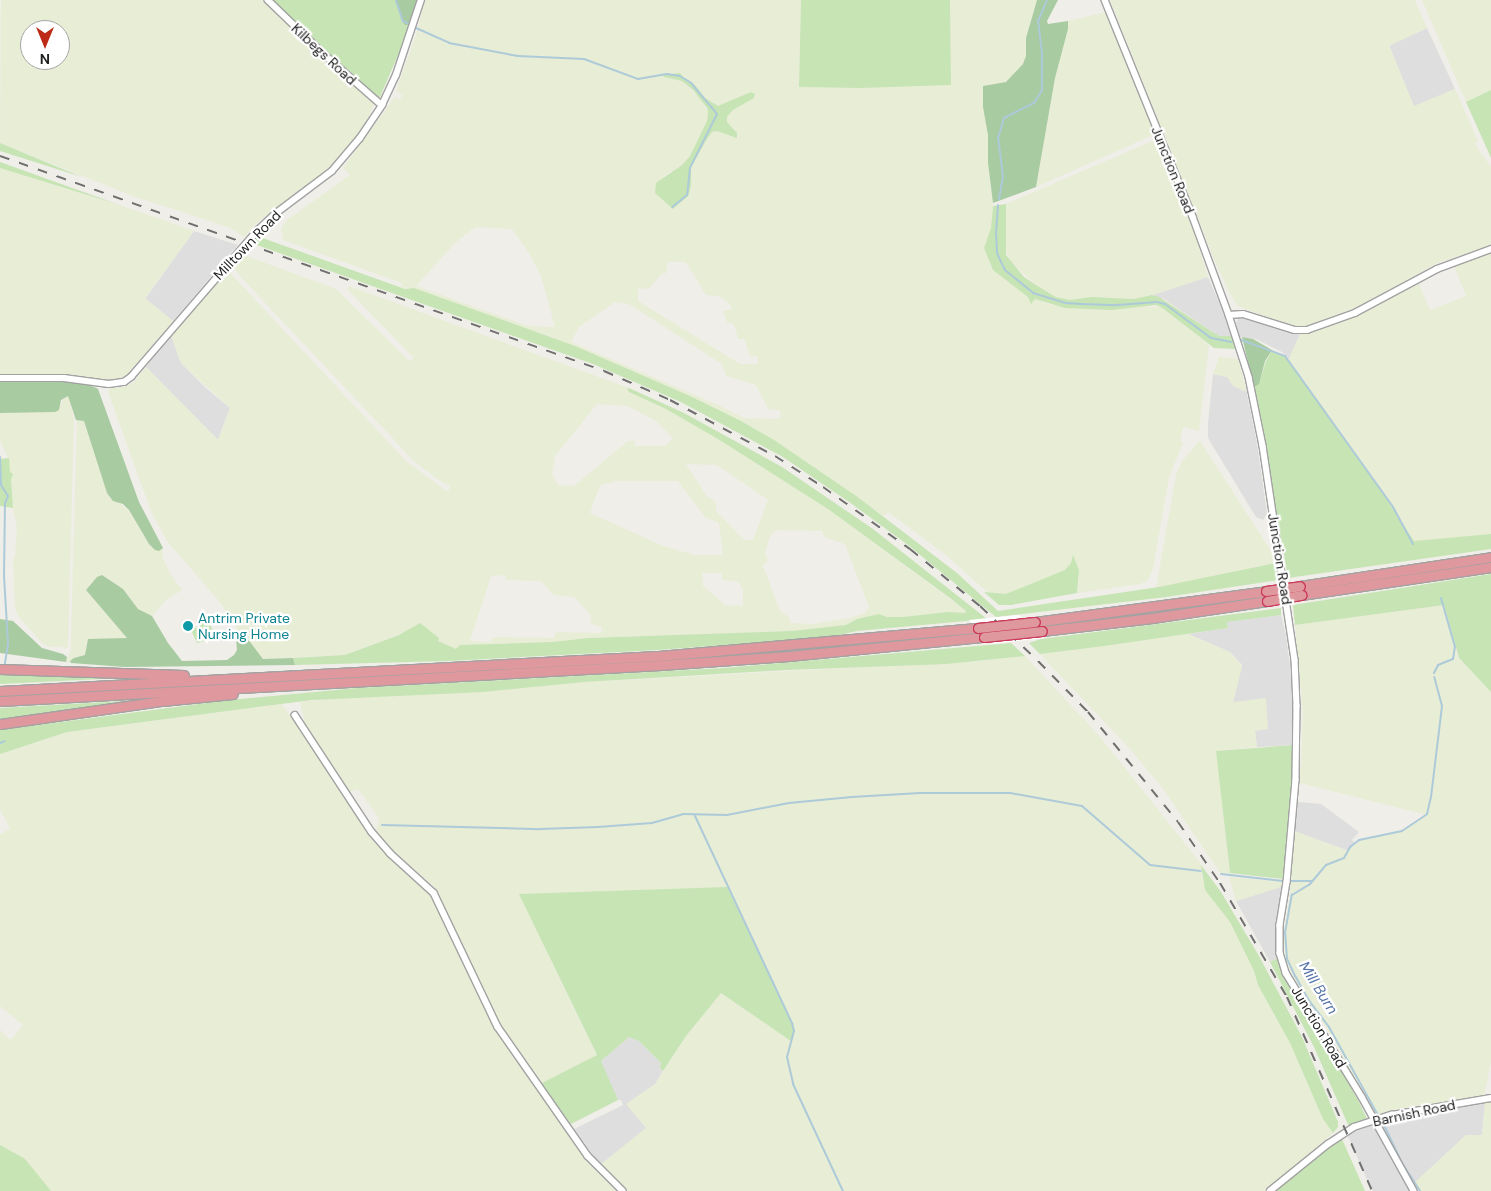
<!DOCTYPE html>
<html>
<head>
<meta charset="utf-8">
<style>
  body { margin:0 }
  #map { position:relative; width:1491px; height:1191px; overflow:hidden; background:#f0eee8; font-family:"DM Sans",sans-serif }
  div>[style] { position:absolute }
  [style*='--x'] { left:calc(var(--x)*1px); top:calc(var(--y)*1px); width:calc(var(--w)*1px); rotate:calc(var(--a)*1deg) }
  .residential>* { inset:0; background:#dfdede }
  .farmland>* { inset:0; background:#e8edd6 }
  .grass>* { inset:0; background:#c6e4b4 }
  .forest>* { inset:0; background:#a8cba1 }
  .pier>* { inset:0; background:#fff }
  .stream>* { height:2px; margin:-1px; padding:0 1px; transform-origin:1px; border-radius:1px; background:#adcad9 }
  .roads { filter:drop-shadow(1px 0 #a2a2a2) drop-shadow(-1px 0 #a2a2a2) drop-shadow(0 1px #a2a2a2) drop-shadow(0 -1px #a2a2a2) }
  .minor>* { height:5.5px; margin:-2.75px; padding:0 2.75px; transform-origin:2.75px; border-radius:2.75px; background:#fff }
  .highway>* { height:9px; margin:-4.5px; padding:0 4.5px; transform-origin:4.5px; border-radius:4.5px; background:#df989d }
  .rail>* { height:2px; margin-top:-1px; transform-origin:0; background:repeating-linear-gradient(90deg,#6f6f6f 0 10px,transparent 0 20px) }
  .bridges { filter:drop-shadow(1px 0 #ca3959) drop-shadow(-1px 0 #ca3959) drop-shadow(0 1px #ca3959) drop-shadow(0 -1px #ca3959) }
  .highway-bridge>* { height:9px; margin:-4.5px; padding:0 4.5px; transform-origin:4.5px; border-radius:4.5px; background:#df989d }
  .dots>* { width:14px; height:14px; translate:-50% -50%; box-sizing:border-box; border:2px solid #fff; border-radius:50% }
  span { translate:-50% -50%; white-space:nowrap; text-align:center; line-height:1.15; -webkit-text-stroke:4.5px #fff; paint-order:stroke }
  .street-label { font-size:14px; color:#212121 }
  .culture-label { font-size:14px; color:#0d838f }
  .left { translate:0 -50%; text-align:left }
  .water-label { font-size:15px; color:#5674a8; font-style:italic }
  .north { position:absolute; left:20px; top:20px; width:50px; height:50px; box-sizing:border-box; background:#fff; border:1px solid #a6a6a6; border-radius:50%; rotate:180deg; font-size:14px; font-weight:700; line-height:20px; text-align:center; color:#212121 }
  .north::after { content:''; display:block; margin:auto; width:18px; height:22px; background:#bd2a15; clip-path:polygon(50% 0,100% 100%,50% 72%,0 100%) }
</style>
</head>
<body>
<div id="map">
  <div class="residential">
    <div style="clip-path:polygon(1427px 28px,1455px 89px,1414px 107px,1389px 45px)"></div>
    <div style="clip-path:polygon(194px 231px,238px 245px,173px 321px,145px 299px)"></div>
    <div style="clip-path:polygon(1208px 277px,1222px 309px,1231px 336px,1220px 336px,1214px 333px,1164px 299px,1152px 295px)"></div>
    <div style="clip-path:polygon(1240px 317px,1254px 319px,1300px 334px,1289px 359px,1282px 352px,1256px 339px,1239px 337px,1236px 322px)"></div>
    <div style="clip-path:polygon(171px 335px,181px 363px,206px 388px,230px 408px,218px 440px,146px 367px)"></div>
    <div style="clip-path:polygon(1213px 374px,1227px 377px,1244px 391px,1246px 389px,1257px 443px,1267px 514px,1263px 520px,1256px 517px,1208px 438px,1208px 423px)"></div>
    <div style="clip-path:polygon(1281px 615px,1286px 636px,1292px 683px,1294px 745px,1257px 747px,1255px 731px,1233px 702px,1242px 665px,1230px 652px,1188px 634px,1228px 628px,1227px 622px)"></div>
    <div style="clip-path:polygon(1298px 802px,1321px 804px,1359px 832px,1352px 840px,1355px 843px,1349px 851px,1294px 831px)"></div>
    <div style="clip-path:polygon(1284px 886px,1276px 938px,1280px 960px,1276px 959px,1270px 962px,1236px 901px)"></div>
    <div style="clip-path:polygon(629px 1037px,639px 1041px,661px 1063px,660px 1068px,663px 1071px,655px 1084px,647px 1128px,600px 1165px,574px 1129px,623px 1105px,621px 1100px,618px 1100px,600px 1062px)"></div>
    <div style="clip-path:polygon(1485px 1103px,1482px 1135px,1466px 1135px,1412px 1186px,1414px 1191px,1372px 1191px,1347px 1134px,1395px 1117px)"></div>
  </div>
  <div class="farmland">
    <div style="clip-path:polygon(evenodd,1px 0,262px 0,338px 73px,374px 104px,365px 124px,339px 158px,317px 178px,259px 221px,244px 237px,231px 228px,133px 196px,0 143px,1px 0,30px 30px,60px 30px,60px 60px,30px 60px,30px 30px)"></div>
    <div style="clip-path:polygon(evenodd,424px 0,801px 0,799px 87px,860px 88px,951px 84px,950px 0,1037px 0,1026px 38px,1026px 56px,1024px 64px,1006px 82px,983px 86px,988px 134px,988px 163px,993px 206px,991px 228px,984px 248px,993px 270px,1035px 299px,1052px 305px,1161px 307px,1209px 345px,1199px 431px,1183px 427px,1180px 442px,1183px 443px,1169px 477px,1153px 569px,1148px 580px,1140px 584px,1077px 593px,1079px 579px,1073px 556px,1071px 563px,1066px 570px,1006px 594px,992px 594px,986px 591px,946px 555px,888px 512px,884px 516px,774px 440px,690px 396px,575px 346px,414px 288px,401px 287px,402px 283px,283px 240px,281px 228px,287px 220px,350px 175px,343px 168px,395px 97px,400px 100px,402px 95px,396px 91px,418px 29px,424px 0,664px 77px,683px 77px,695px 85px,705px 98px,718px 106px,755px 94px,754px 98px,733px 110px,727px 117px,727px 122px,737px 133px,738px 138px,717px 131px,712px 132px,707px 139px,691px 167px,691px 186px,675px 208px,663px 200px,664px 176px,682px 165px,690px 156px,707px 121px,708px 113px,700px 99px,682px 81px,664px 77px,424px 0,475px 227px,512px 229px,529px 253px,541px 276px,555px 327px,528px 326px,416px 286px,455px 243px,475px 227px,424px 0,668px 262px,686px 262px,706px 295px,719px 296px,729px 303px,732px 309px,723px 311px,727px 322px,734px 324px,738px 339px,744px 339px,750px 356px,757px 356px,758px 364px,740px 364px,638px 301px,638px 289px,650px 288px,661px 274px,666px 273px,668px 262px,424px 0,615px 302px,629px 304px,722px 364px,726px 376px,756px 385px,768px 409px,781px 411px,779px 419px,744px 418px,718px 405px,571px 342px,579px 327px,615px 302px)"></div>
    <div style="clip-path:polygon(1110px 0,1415px 0,1427px 28px,1389px 46px,1414px 106px,1455px 89px,1478px 141px,1475px 142px,1477px 147px,1491px 167px,1491px 245px,1435px 264px,1363px 305px,1304px 327px,1298px 327px,1269px 318px,1238px 306px,1231px 296px,1216px 264px)"></div>
    <div style="clip-path:polygon(1422px 0,1491px 0,1491px 90px,1466px 102px)"></div>
    <div style="clip-path:polygon(1106px 12px,1155px 134px,1036px 187px,1055px 78px,1068px 29px,1068px 21px)"></div>
    <div style="clip-path:polygon(1157px 139px,1193px 229px,1208px 277px,1147px 297px,1134px 299px,1091px 297px,1070px 300px,1057px 297px,1036px 285px,1009px 260px,1005px 245px,1006px 204px)"></div>
    <div style="clip-path:polygon(0 168px,117px 204px,194px 231px,145px 298px,173px 321px,126px 376px,112px 380px,52px 374px,0 374px)"></div>
    <div style="clip-path:polygon(1491px 252px,1491px 534px,1414px 542px,1375px 480px,1288px 361px,1300px 334px,1364px 313px,1418px 282px,1430px 310px,1466px 296px,1454px 266px)"></div>
    <div style="clip-path:polygon(evenodd,241px 254px,336px 289px,409px 361px,414px 358px,347px 289px,349px 286px,629px 388px,627px 389px,629px 392px,666px 409px,712px 435px,828px 509px,966px 611px,965px 613px,903px 617px,887px 617px,879px 614px,857px 619px,846px 625px,792px 631px,588px 638px,553px 642px,460px 645px,457px 649px,400px 634px,345px 655px,263px 659px,257px 654px,250px 642px,241px 634px,219px 601px,167px 541px,151px 511px,108px 392px,110px 388px,124px 387px,133px 383px,146px 367px,218px 440px,230px 408px,181px 363px,171px 335px,224px 274px,230px 273px,234px 277px,406px 461px,448px 492px,450px 486px,437px 479px,414px 461px,240px 276px,232px 265px,241px 254px,597px 404px,628px 406px,656px 421px,673px 438px,665px 446px,635px 446px,635px 441px,628px 441px,574px 486px,558px 485px,552px 474px,555px 456px,597px 404px,241px 254px,686px 464px,717px 465px,768px 500px,753px 540px,744px 540px,716px 511px,716px 503px,706px 495px,686px 464px,241px 254px,617px 481px,678px 481px,706px 518px,719px 523px,723px 555px,695px 555px,663px 546px,590px 513px,600px 485px,617px 481px,241px 254px,776px 530px,822px 531px,824px 537px,845px 544px,869px 607px,865px 613px,850px 618px,813px 624px,790px 623px,789px 617px,780px 611px,763px 566px,768px 560px,765px 554px,770px 536px,776px 530px,241px 254px,702px 573px,721px 573px,723px 580px,738px 581px,743px 590px,743px 606px,725px 605px,703px 586px,702px 573px,241px 254px,505px 575px,506px 580px,541px 581px,554px 595px,574px 597px,590px 614px,591px 624px,602px 627px,601px 633px,556px 632px,554px 638px,494px 637px,490px 642px,470px 641px,491px 576px,505px 575px)"></div>
    <div style="clip-path:polygon(1219px 357px,1238px 359px,1246px 389px,1244px 391px,1233px 386px,1227px 377px,1213px 374px)"></div>
    <div style="clip-path:polygon(65px 396px,68px 396px,74px 418px,68px 646px,65px 649px,63px 646px,49px 647px,42px 643px,18px 616px,15px 609px,13px 560px,15px 557px,17px 528px,13px 508px,8px 458px,0 440px,0 413px,60px 406px)"></div>
    <div style="clip-path:polygon(77px 420px,84px 421px,107px 493px,129px 511px,149px 544px,159px 551px,163px 548px,163px 559px,171px 575px,182px 590px,166px 600px,152px 616px,138px 609px,123px 589px,97px 577px,86px 590px,127px 638px,87px 642px,85px 655px,74px 658px,71px 663px,66px 662px,71px 649px,71px 636px)"></div>
    <div style="clip-path:polygon(1200px 441px,1271px 551px,1276px 563px,1156px 588px,1176px 475px,1182px 461px)"></div>
    <div style="clip-path:polygon(1444px 605px,1458px 658px,1491px 692px,1491px 1062px,1484px 1096px,1391px 1110px,1376px 1116px,1332px 1037px,1295px 980px,1286px 960px,1283px 934px,1290px 897px,1294px 831px,1348px 851px,1359px 840px,1403px 831px,1427px 815px,1300px 783px,1303px 712px,1295px 625px)"></div>
    <div style="clip-path:polygon(1188px 634px,1230px 652px,1242px 666px,1233px 702px,1266px 698px,1268px 729px,1255px 731px,1257px 747px,1216px 751px,1230px 875px,1221px 874px,1164px 790px,1132px 751px,1040px 654px)"></div>
    <div style="clip-path:polygon(1025px 656px,1101px 738px,1202px 865px,1201px 871px,1205px 890px,1230px 922px,1254px 971px,1258px 985px,1290px 1043px,1323px 1119px,1333px 1133px,1265px 1191px,628px 1191px,600px 1165px,646px 1128px,626px 1104px,655px 1084px,686px 1036px,721px 993px,791px 1041px,794px 1031px,792px 1023px,748px 932px,550px 959px,597px 1056px,540px 1084px,496px 1018px,436px 888px,394px 851px,376px 831px,379px 818px,358px 789px,350px 792px,306px 728px,300px 702px,346px 697px,483px 692px,584px 682px,981px 661px)"></div>
    <div style="clip-path:polygon(282px 704px,363px 824px,385px 852px,432px 894px,499px 1034px,588px 1162px,600px 1175px,619px 1191px,51px 1191px,25px 1160px,0 1145px,0 1030px,11px 1040px,23px 1025px,0 1006px,0 835px,10px 828px,0 810px,0 754px,67px 732px)"></div>
    <div style="clip-path:polygon(1229px 877px,1285px 882px,1284px 886px,1236px 901px)"></div>
    <div style="clip-path:polygon(1491px 1102px,1491px 1191px,1420px 1191px,1414px 1183px,1466px 1135px,1482px 1135px,1485px 1103px)"></div>
  </div>
  <div class="grass">
    <div style="clip-path:polygon(272px 0,395px 0,402px 21px,410px 27px,380px 97px,378px 98px,343px 69px)"></div>
    <div style="clip-path:polygon(801px 0,950px 0,951px 85px,860px 88px,799px 87px)"></div>
    <div style="clip-path:polygon(680px 73px,683px 77px,695px 85px,705px 98px,718px 106px,751px 92px,755px 94px,754px 98px,733px 110px,727px 117px,727px 122px,737px 133px,737px 138px,717px 131px,712px 132px,707px 139px,691px 167px,691px 186px,688px 196px,673px 209px,655px 193px,656px 183px,682px 165px,690px 156px,707px 121px,708px 113px,707px 108px,693px 90px,682px 81px,664px 77px,663px 75px)"></div>
    <div style="clip-path:polygon(1491px 90px,1491px 158px,1466px 102px)"></div>
    <div style="clip-path:polygon(0 143px,53px 165px,82px 177px,0 151px)"></div>
    <div style="clip-path:polygon(0 162px,64px 185px,117px 204px,0 168px)"></div>
    <div style="clip-path:polygon(1006px 204px,1006px 255px,1024px 277px,1036px 285px,1056px 297px,1070px 300px,1091px 297px,1134px 299px,1152px 295px,1159px 297px,1214px 333px,1220px 336px,1231px 336px,1235px 349px,1214px 348px,1161px 307px,1156px 305px,1112px 310px,1065px 308px,1035px 299px,1031px 304px,1028px 297px,993px 270px,984px 248px,991px 228px,993px 206px)"></div>
    <div style="clip-path:polygon(257px 236px,405px 289px,414px 288px,575px 346px,690px 396px,741px 421px,774px 440px,859px 498px,957px 573px,998px 611px,1159px 587px,1276px 563px,1278px 580px,1166px 597px,996px 617px,908px 545px,852px 504px,783px 457px,681px 402px,593px 364px,251px 243px)"></div>
    <div style="clip-path:polygon(1272px 350px,1285px 356px,1382px 492px,1414px 541px,1491px 534px,1491px 549px,1288px 578px,1254px 387px,1260px 380px,1266px 361px)"></div>
    <div style="clip-path:polygon(629px 388px,684px 413px,782px 467px,873px 529px,987px 619px,857px 631px,831px 637px,657px 650px,448px 661px,295px 665px,293px 658px,345px 655px,399px 635px,420px 623px,439px 638px,438px 641px,456px 649px,460px 645px,553px 642px,588px 638px,792px 631px,846px 625px,857px 619px,879px 614px,887px 617px,903px 617px,948px 612px,965px 613px,966px 611px,950px 598px,828px 509px,718px 439px,666px 409px,629px 392px,627px 389px)"></div>
    <div style="clip-path:polygon(9px 458px,10px 472px,13px 474px,11px 480px,13px 508px,0 506px,0 459px)"></div>
    <div style="clip-path:polygon(1073px 555px,1079px 570px,1077px 593px,1011px 605px,999px 605px,984px 592px,1006px 594px,1065px 570px,1071px 563px)"></div>
    <div style="clip-path:polygon(1491px 574px,1491px 692px,1459px 658px,1444px 605px,1295px 625px,1293px 605px)"></div>
    <div style="clip-path:polygon(1281px 608px,1281px 615px,1227px 622px,1228px 628px,1104px 646px,1040px 654px,1029px 643px,1041px 639px)"></div>
    <div style="clip-path:polygon(208px 621px,217px 638px,197px 643px,191px 630px)"></div>
    <div style="clip-path:polygon(1011px 643px,1025px 656px,946px 664px,787px 670px,584px 682px,483px 692px,312px 700px,67px 732px,0 754px,0 730px,229px 700px,357px 688px,724px 668px)"></div>
    <div style="clip-path:polygon(0 675px,120px 678px,0 684px)"></div>
    <div style="clip-path:polygon(124px 701px,127px 702px,0 719px,0 708px)"></div>
    <div style="clip-path:polygon(1294px 745px,1284px 879px,1230px 873px,1216px 751px)"></div>
    <div style="clip-path:polygon(1201px 865px,1221px 892px,1259px 956px,1302px 1037px,1338px 1122px,1338px 1127px,1333px 1133px,1323px 1119px,1290px 1043px,1258px 985px,1254px 971px,1230px 922px,1205px 890px)"></div>
    <div style="clip-path:polygon(727px 887px,792px 1023px,794px 1031px,791px 1041px,721px 993px,686px 1036px,663px 1071px,660px 1068px,661px 1063px,639px 1041px,629px 1037px,601px 1061px,618px 1100px,571px 1124px,540px 1084px,597px 1055px,519px 894px)"></div>
    <div style="clip-path:polygon(1276px 959px,1280px 960px,1360px 1104px,1367px 1119px,1363px 1121px,1349px 1127px,1314px 1047px,1270px 962px)"></div>
    <div style="clip-path:polygon(1342px 1139px,1365px 1191px,1275px 1191px,1312px 1160px)"></div>
    <div style="clip-path:polygon(0 1145px,25px 1159px,51px 1191px,0 1191px)"></div>
  </div>
  <div class="forest">
    <div style="clip-path:polygon(395px 0,418px 0,410px 25px,405px 25px,402px 21px)"></div>
    <div style="clip-path:polygon(1037px 0,1058px 0,1047px 21px,1048px 24px,1068px 21px,1068px 29px,1055px 78px,1036px 187px,993px 203px,988px 163px,988px 135px,983px 107px,983px 86px,1006px 82px,1023px 64px,1026px 56px,1026px 38px)"></div>
    <div style="clip-path:polygon(1242px 337px,1253px 339px,1272px 350px,1265px 361px,1259px 384px,1254px 387px)"></div>
    <div style="clip-path:polygon(55px 380px,88px 384px,98px 389px,139px 502px,163px 548px,159px 551px,155px 550px,149px 544px,129px 510px,123px 504px,113px 501px,107px 493px,84px 421px,76px 420px,68px 396px,61px 400px,59px 410px,55px 412px,0 413px,0 381px)"></div>
    <div style="clip-path:polygon(102px 575px,123px 589px,138px 609px,152px 616px,168px 643px,182px 661px,227px 660px,234px 655px,237px 650px,236px 638px,241px 634px,250px 642px,263px 659px,293px 658px,295px 665px,125px 667px,71px 663px,70px 661px,74px 658px,85px 655px,88px 639px,127px 638px,86px 590px,97px 577px)"></div>
    <div style="clip-path:polygon(0 619px,13px 621px,42px 648px,63px 654px,67px 657px,66px 662px,0 653px)"></div>
  </div>
  <div class="pier">
    <div style="clip-path:polygon(1019px 615px,1044px 638px,992px 644px,969px 620px)"></div>
  </div>
  <div class="stream">
    <div style="--x:396;--y:0;--w:22;--a:72"></div>
    <div style="--x:403;--y:21;--w:7;--a:27"></div>
    <div style="--x:416;--y:28;--w:36;--a:24"></div>
    <div style="--x:449;--y:43;--w:70;--a:10.7"></div>
    <div style="--x:518;--y:56;--w:66;--a:2.6"></div>
    <div style="--x:584;--y:59;--w:58;--a:20.3"></div>
    <div style="--x:638;--y:79;--w:29;--a:-10"></div>
    <div style="--x:667;--y:74;--w:13;--a:9"></div>
    <div style="--x:680;--y:76;--w:13;--a:32"></div>
    <div style="--x:691;--y:83;--w:40;--a:50"></div>
    <div style="--x:717;--y:114;--w:60;--a:116.6"></div>
    <div style="--x:690;--y:168;--w:27;--a:96"></div>
    <div style="--x:687;--y:195;--w:19;--a:141"></div>
    <div style="--x:999;--y:199;--w:22;--a:-80"></div>
    <div style="--x:1003;--y:177;--w:39;--a:-97"></div>
    <div style="--x:998;--y:138;--w:21;--a:-73"></div>
    <div style="--x:1004;--y:118;--w:34;--a:-27"></div>
    <div style="--x:1034;--y:103;--w:15;--a:-58"></div>
    <div style="--x:1042;--y:90;--w:37;--a:-90"></div>
    <div style="--x:1042;--y:53;--w:32;--a:-97"></div>
    <div style="--x:1038;--y:21;--w:23;--a:-67"></div>
    <div style="--x:998;--y:205;--w:27;--a:94"></div>
    <div style="--x:996;--y:232;--w:21;--a:87"></div>
    <div style="--x:997;--y:253;--w:10;--a:66"></div>
    <div style="--x:1001;--y:262;--w:9;--a:63"></div>
    <div style="--x:1005;--y:270;--w:36;--a:39"></div>
    <div style="--x:1033;--y:293;--w:34;--a:17"></div>
    <div style="--x:1066;--y:303;--w:15;--a:4"></div>
    <div style="--x:1081;--y:304;--w:36;--a:2"></div>
    <div style="--x:1117;--y:305;--w:40;--a:-4.3"></div>
    <div style="--x:1157;--y:302;--w:8;--a:14"></div>
    <div style="--x:1165;--y:304;--w:57;--a:36.5"></div>
    <div style="--x:1211;--y:338;--w:21;--a:11"></div>
    <div style="--x:1241;--y:340;--w:47;--a:20"></div>
    <div style="--x:1285;--y:356;--w:186;--a:54.4"></div>
    <div style="--x:1393;--y:507;--w:42;--a:61.6"></div>
    <div style="--x:0;--y:457;--w:28;--a:88"></div>
    <div style="--x:1;--y:485;--w:13;--a:58"></div>
    <div style="--x:8;--y:496;--w:8;--a:113"></div>
    <div style="--x:5;--y:503;--w:73;--a:90.8"></div>
    <div style="--x:4;--y:576;--w:68;--a:86.6"></div>
    <div style="--x:8;--y:644;--w:20;--a:99"></div>
    <div style="--x:1434;--y:673;--w:9;--a:-63"></div>
    <div style="--x:1438;--y:665;--w:16;--a:-22"></div>
    <div style="--x:1453;--y:659;--w:12;--a:-81"></div>
    <div style="--x:1455;--y:647;--w:51;--a:-105.9"></div>
    <div style="--x:0;--y:743;--w:5;--a:-22"></div>
    <div style="--x:695;--y:816;--w:229;--a:64.9"></div>
    <div style="--x:792;--y:1023;--w:8;--a:76"></div>
    <div style="--x:794;--y:1031;--w:27;--a:105"></div>
    <div style="--x:787;--y:1057;--w:28;--a:77"></div>
    <div style="--x:793;--y:1084;--w:118;--a:65"></div>
    <div style="--x:382;--y:825;--w:158;--a:1.5"></div>
    <div style="--x:540;--y:829;--w:58;--a:-2"></div>
    <div style="--x:598;--y:827;--w:54;--a:-4.2"></div>
    <div style="--x:652;--y:823;--w:32;--a:-16"></div>
    <div style="--x:683;--y:814;--w:44;--a:1.3"></div>
    <div style="--x:727;--y:815;--w:63;--a:-11"></div>
    <div style="--x:789;--y:803;--w:63;--a:-5.4"></div>
    <div style="--x:852;--y:797;--w:68;--a:-3.4"></div>
    <div style="--x:920;--y:793;--w:90;--a:0"></div>
    <div style="--x:1010;--y:793;--w:73;--a:10.2"></div>
    <div style="--x:1082;--y:806;--w:90;--a:40.9"></div>
    <div style="--x:1150;--y:865;--w:51;--a:6.7"></div>
    <div style="--x:1221;--y:874;--w:62;--a:6.4"></div>
    <div style="--x:1283;--y:881;--w:29;--a:0"></div>
    <div style="--x:1379;--y:1117;--w:103;--a:-119.1"></div>
    <div style="--x:1329;--y:1027;--w:35;--a:-127"></div>
    <div style="--x:1308;--y:999;--w:26;--a:-119"></div>
    <div style="--x:1295;--y:976;--w:19;--a:-115"></div>
    <div style="--x:1287;--y:959;--w:26;--a:-94"></div>
    <div style="--x:1285;--y:933;--w:39;--a:-80"></div>
    <div style="--x:1292;--y:895;--w:21;--a:-31"></div>
    <div style="--x:1310;--y:884;--w:25;--a:-50"></div>
    <div style="--x:1326;--y:865;--w:19;--a:-21"></div>
    <div style="--x:1344;--y:858;--w:13;--a:-61"></div>
    <div style="--x:1350;--y:847;--w:11;--a:-38"></div>
    <div style="--x:1359;--y:840;--w:44;--a:-11.8"></div>
    <div style="--x:1402;--y:831;--w:30;--a:-34"></div>
    <div style="--x:1427;--y:814;--w:17;--a:-77"></div>
    <div style="--x:1431;--y:797;--w:92;--a:-83.1"></div>
    <div style="--x:1442;--y:706;--w:30;--a:-105"></div>
    <div style="--x:1382;--y:1121;--w:47;--a:64.5"></div>
    <div style="--x:1402;--y:1163;--w:33;--a:57"></div>
  </div>
  <div class="roads">
    <div class="minor">
      <div style="--x:268;--y:0;--w:79;--a:44"></div>
      <div style="--x:325;--y:55;--w:76;--a:41.3"></div>
      <div style="--x:1105;--y:0;--w:234;--a:67.9"></div>
      <div style="--x:1193;--y:217;--w:104;--a:69.8"></div>
      <div style="--x:1229;--y:315;--w:65;--a:72.1"></div>
      <div style="--x:1249;--y:377;--w:70;--a:78.5"></div>
      <div style="--x:1263;--y:446;--w:216;--a:81.5"></div>
      <div style="--x:1295;--y:660;--w:46;--a:87.5"></div>
      <div style="--x:1297;--y:706;--w:74;--a:90.8"></div>
      <div style="--x:1296;--y:780;--w:102;--a:95"></div>
      <div style="--x:1287;--y:882;--w:44;--a:99.2"></div>
      <div style="--x:1280;--y:925;--w:28;--a:90"></div>
      <div style="--x:1280;--y:953;--w:21;--a:73"></div>
      <div style="--x:1286;--y:973;--w:145;--a:58.5"></div>
      <div style="--x:1362;--y:1097;--w:107;--a:61"></div>
      <div style="--x:1229;--y:315;--w:14;--a:-4"></div>
      <div style="--x:1243;--y:314;--w:54;--a:17.1"></div>
      <div style="--x:1295;--y:330;--w:12;--a:0"></div>
      <div style="--x:1307;--y:330;--w:51;--a:-19.5"></div>
      <div style="--x:1355;--y:313;--w:93;--a:-28.2"></div>
      <div style="--x:1437;--y:269;--w:58;--a:-20.3"></div>
      <div style="--x:0;--y:378;--w:64;--a:0"></div>
      <div style="--x:64;--y:378;--w:45;--a:7.6"></div>
      <div style="--x:109;--y:384;--w:15;--a:-8"></div>
      <div style="--x:124;--y:382;--w:9;--a:-36"></div>
      <div style="--x:131;--y:377;--w:193;--a:-49.2"></div>
      <div style="--x:257;--y:231;--w:25;--a:-43"></div>
      <div style="--x:275;--y:214;--w:71;--a:-37"></div>
      <div style="--x:332;--y:171;--w:43;--a:-49.7"></div>
      <div style="--x:360;--y:138;--w:40;--a:-56"></div>
      <div style="--x:382;--y:105;--w:33;--a:-65"></div>
      <div style="--x:396;--y:75;--w:79;--a:-71.6"></div>
      <div style="--x:295;--y:715;--w:140;--a:56.7"></div>
      <div style="--x:372;--y:832;--w:28;--a:49"></div>
      <div style="--x:390;--y:853;--w:59;--a:42.3"></div>
      <div style="--x:434;--y:893;--w:148;--a:64.5"></div>
      <div style="--x:498;--y:1027;--w:157;--a:55.1"></div>
      <div style="--x:588;--y:1156;--w:49;--a:45"></div>
      <div style="--x:1270;--y:1191;--w:75;--a:-39"></div>
      <div style="--x:1328;--y:1144;--w:31;--a:-33"></div>
      <div style="--x:1354;--y:1127;--w:40;--a:-18"></div>
      <div style="--x:1392;--y:1115;--w:100;--a:-9.7"></div>
    </div>
    <div class="highway">
      <div style="--x:1300;--y:586;--w:193;--a:-8.6"></div>
      <div style="--x:1301;--y:595;--w:192;--a:-8.4"></div>
      <div style="--x:1035;--y:622;--w:233;--a:-7.6"></div>
      <div style="--x:1042;--y:631;--w:111;--a:-6.7"></div>
      <div style="--x:1152;--y:618;--w:116;--a:-8.4"></div>
      <div style="--x:0;--y:669;--w:184;--a:1.9"></div>
      <div style="--x:0;--y:691;--w:658;--a:-3.05"></div>
      <div style="--x:657;--y:656;--w:322;--a:-5"></div>
      <div style="--x:0;--y:701;--w:662;--a:-3.12"></div>
      <div style="--x:661;--y:665;--w:128;--a:-4"></div>
      <div style="--x:789;--y:656;--w:196;--a:-5.6"></div>
      <div style="--x:0;--y:724;--w:164;--a:-8.1"></div>
      <div style="--x:162;--y:701;--w:71;--a:-5.6"></div>
    </div>
  </div>
  <div class="rail">
    <div style="--x:0;--y:156;--w:641;--a:19.59"></div>
    <div style="--x:604;--y:371;--w:72;--a:23.7"></div>
    <div style="--x:670;--y:400;--w:119;--a:28.1"></div>
    <div style="--x:775;--y:456;--w:57;--a:32.9"></div>
    <div style="--x:823;--y:487;--w:107;--a:35.5"></div>
    <div style="--x:910;--y:549;--w:90;--a:39.2"></div>
    <div style="--x:980;--y:606;--w:80;--a:43.5"></div>
    <div style="--x:1038;--y:661;--w:71;--a:45.6"></div>
    <div style="--x:1088;--y:712;--w:142;--a:50.7"></div>
    <div style="--x:1178;--y:822;--w:74;--a:55.5"></div>
    <div style="--x:1220;--y:883;--w:132;--a:59.6"></div>
    <div style="--x:1287;--y:997;--w:212;--a:66.3"></div>
  </div>
  <div class="bridges">
    <div class="highway-bridge">
      <div style="--x:1266;--y:591;--w:34;--a:-8"></div>
      <div style="--x:1267;--y:601;--w:35;--a:-10"></div>
      <div style="--x:978;--y:628;--w:57;--a:-6"></div>
      <div style="--x:984;--y:637;--w:58;--a:-5.9"></div>
    </div>
  </div>
  <div class="dots">
    <div style="left:188px;top:626px;background:#0f9aa8"></div>
  </div>
  <div class="street-label">
    <span style="left:324px;top:54px;rotate:43deg">Kilbegs Road</span>
    <span style="left:1173px;top:170px;rotate:68deg">Junction Road</span>
    <span style="left:247px;top:245px;rotate:-46deg">Milltown Road</span>
    <span style="left:1280px;top:559px;rotate:81deg">Junction Road</span>
    <span style="left:1319px;top:1027px;rotate:59deg">Junction Road</span>
    <span style="left:1414px;top:1113px;rotate:-12deg">Barnish Road</span>
  </div>
  <div class="culture-label">
    <span class="left" style="left:198px;top:626px">Antrim Private<br>Nursing Home</span>
  </div>
  <div class="water-label">
    <span style="left:1318px;top:988px;rotate:58deg">Mill Burn</span>
  </div>
  <div class="north">N</div>
</div>
</body>
</html>
